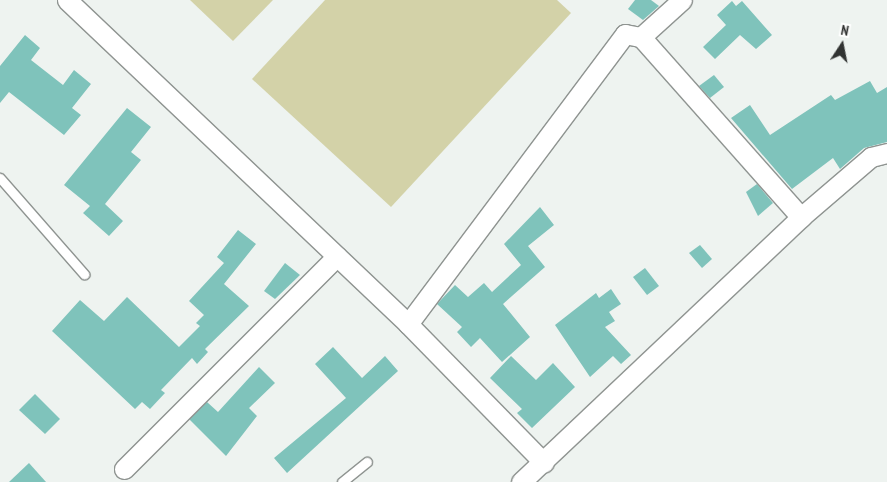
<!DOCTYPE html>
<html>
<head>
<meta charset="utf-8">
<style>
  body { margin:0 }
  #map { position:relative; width:887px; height:482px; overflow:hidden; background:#eef3f0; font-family:"PT Sans Narrow",sans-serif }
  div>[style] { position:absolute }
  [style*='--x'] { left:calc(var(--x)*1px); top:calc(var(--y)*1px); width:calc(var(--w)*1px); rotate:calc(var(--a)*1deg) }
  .green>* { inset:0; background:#d3d2a8 }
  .building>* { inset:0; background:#7fc3bb }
  .roads { filter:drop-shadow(1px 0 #8f9491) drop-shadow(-1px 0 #8f9491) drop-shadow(0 1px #8f9491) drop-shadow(0 -1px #8f9491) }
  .lane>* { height:9px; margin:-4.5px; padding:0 4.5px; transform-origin:4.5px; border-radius:4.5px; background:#fff }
  .street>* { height:19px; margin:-9.5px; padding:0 9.5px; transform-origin:9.5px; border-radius:9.5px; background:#fff }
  span { translate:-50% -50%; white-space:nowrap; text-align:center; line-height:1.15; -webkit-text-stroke:4px #fefffe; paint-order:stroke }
  .north { position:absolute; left:817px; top:20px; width:50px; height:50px; -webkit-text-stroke:4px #fefffe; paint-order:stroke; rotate:11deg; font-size:14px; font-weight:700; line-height:20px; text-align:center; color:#313332 }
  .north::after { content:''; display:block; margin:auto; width:18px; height:22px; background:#313332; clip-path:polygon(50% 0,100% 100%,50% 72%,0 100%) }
</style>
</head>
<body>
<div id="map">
  <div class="green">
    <div style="clip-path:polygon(190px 0,273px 0,233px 41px)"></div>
    <div style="clip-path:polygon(325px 0,557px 0,571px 13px,391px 207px,252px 79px)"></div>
  </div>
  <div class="building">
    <div style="clip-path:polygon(635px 0,651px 0,659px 6px,643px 20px,628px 9px)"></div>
    <div style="clip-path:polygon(732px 1px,736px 6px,742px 1px,772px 35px,756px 49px,740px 35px,715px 59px,703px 47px,726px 25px,717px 15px)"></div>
    <div style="clip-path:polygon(25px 35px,40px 48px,31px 60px,63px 85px,74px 70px,91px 84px,72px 108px,81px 115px,64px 135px,9px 92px,0 103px,0 66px)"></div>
    <div style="clip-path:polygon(714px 75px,724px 87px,710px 98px,699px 86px)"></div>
    <div style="clip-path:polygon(870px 81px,877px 93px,887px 87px,887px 142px,864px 148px,840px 169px,833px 158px,792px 189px,731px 118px,750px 105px,770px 135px,831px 95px,835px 100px)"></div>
    <div style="clip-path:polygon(127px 108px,151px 127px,131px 152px,141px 160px,105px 204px,123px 221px,109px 236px,83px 213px,90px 206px,64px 185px)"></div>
    <div style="clip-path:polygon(757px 184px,773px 203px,758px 216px,746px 192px)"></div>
    <div style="clip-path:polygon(540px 207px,554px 225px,528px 246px,545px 267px,503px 304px,530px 337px,502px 362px,480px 338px,471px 347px,457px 332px,462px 327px,437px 304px,455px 285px,468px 297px,484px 283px,492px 292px,521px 265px,504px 244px)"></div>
    <div style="clip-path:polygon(238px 230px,256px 244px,224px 284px,249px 306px,205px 349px,208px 352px,197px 364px,192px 358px,161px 390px,165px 393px,150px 409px,142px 402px,135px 409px,52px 331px,80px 300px,104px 321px,127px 297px,179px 347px,200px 326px,196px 323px,204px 315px,189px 301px,224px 263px,217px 257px)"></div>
    <div style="clip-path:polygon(700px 245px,712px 259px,702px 268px,689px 253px)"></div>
    <div style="clip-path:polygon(285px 263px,300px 275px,275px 299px,264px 291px)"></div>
    <div style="clip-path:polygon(645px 268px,659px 286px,647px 295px,633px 277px)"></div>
    <div style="clip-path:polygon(611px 289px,621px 304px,609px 312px,615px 321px,605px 327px,631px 355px,621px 364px,613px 356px,590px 377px,555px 325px,596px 293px,599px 298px)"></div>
    <div style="clip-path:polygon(333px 347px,362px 378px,385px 356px,398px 371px,287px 473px,274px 458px,346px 398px,315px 364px)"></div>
    <div style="clip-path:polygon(511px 356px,536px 380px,553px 363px,575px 387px,532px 428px,517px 413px,522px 409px,490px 378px)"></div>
    <div style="clip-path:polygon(259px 367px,275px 383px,249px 408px,257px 416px,226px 456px,189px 419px,207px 402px,218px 412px)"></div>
    <div style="clip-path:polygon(35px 394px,60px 419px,45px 434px,19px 410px)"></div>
    <div style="clip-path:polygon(29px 463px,46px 482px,9px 482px)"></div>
  </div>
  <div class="roads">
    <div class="lane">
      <div style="--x:0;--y:178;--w:128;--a:48.8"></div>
      <div style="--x:342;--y:482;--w:32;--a:-39"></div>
    </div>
    <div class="street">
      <div style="--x:67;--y:0;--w:470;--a:43.5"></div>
      <div style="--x:408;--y:324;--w:194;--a:45.6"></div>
      <div style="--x:641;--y:37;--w:55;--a:-42.1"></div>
      <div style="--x:408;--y:324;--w:362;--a:-53.2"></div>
      <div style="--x:625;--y:34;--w:16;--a:11"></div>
      <div style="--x:641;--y:37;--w:241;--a:48.4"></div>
      <div style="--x:124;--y:469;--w:301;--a:-45"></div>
      <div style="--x:521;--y:482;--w:386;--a:-43.4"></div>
      <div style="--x:801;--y:217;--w:92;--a:-40.6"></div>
      <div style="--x:871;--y:157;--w:16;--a:-14"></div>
    </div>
  </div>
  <div class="north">N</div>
</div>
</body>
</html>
